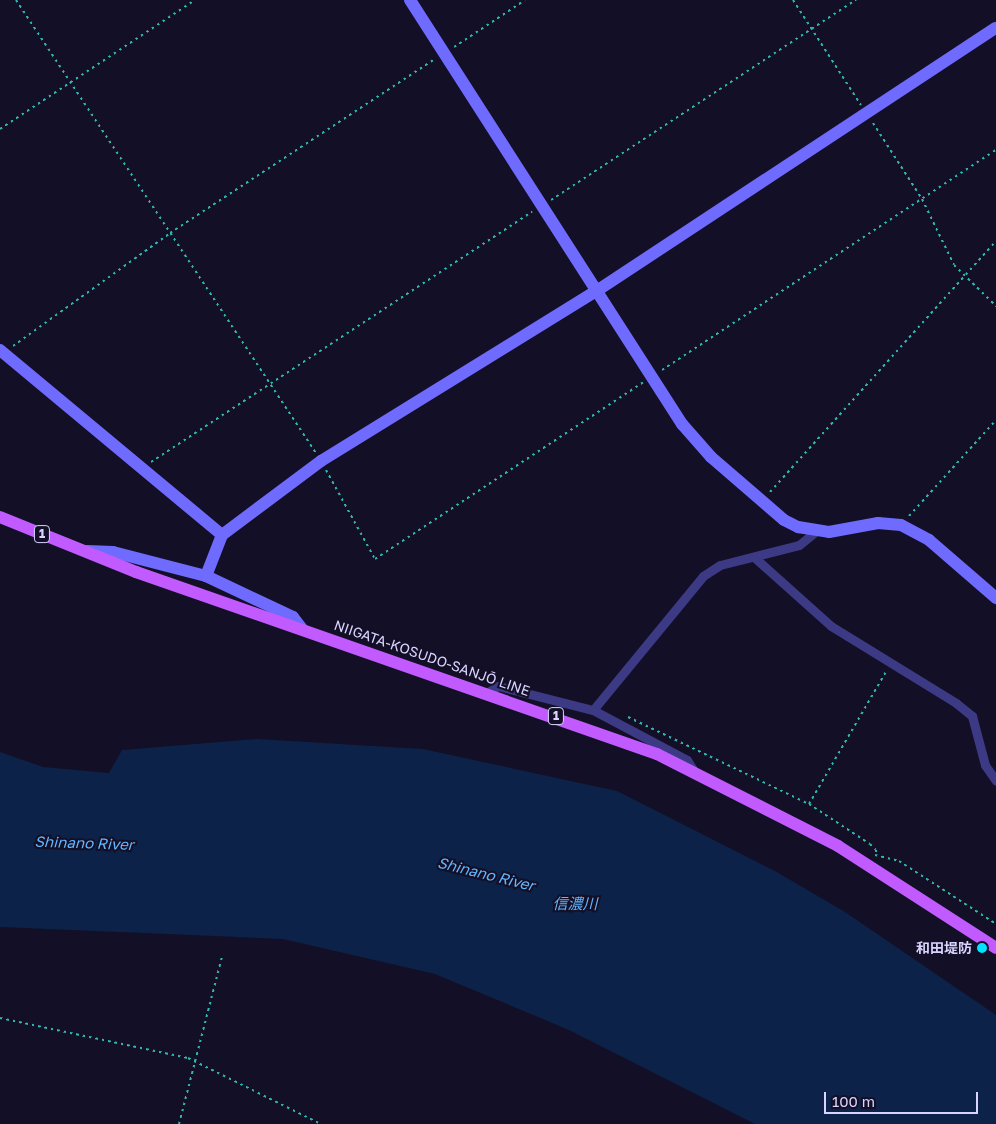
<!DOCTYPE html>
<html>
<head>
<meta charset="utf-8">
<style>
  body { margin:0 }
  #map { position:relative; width:996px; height:1124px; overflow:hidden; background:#130f26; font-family:"Golos Text","Noto Sans JP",sans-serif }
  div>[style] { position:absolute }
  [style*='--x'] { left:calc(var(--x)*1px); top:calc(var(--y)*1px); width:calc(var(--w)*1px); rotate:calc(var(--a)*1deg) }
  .water>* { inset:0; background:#0c2248 }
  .path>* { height:2px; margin-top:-1px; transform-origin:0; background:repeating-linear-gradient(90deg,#2fb8b0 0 2.5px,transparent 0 6.5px) }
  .street>* { height:9px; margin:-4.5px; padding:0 4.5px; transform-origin:4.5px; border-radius:4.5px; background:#3d3a85 }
  .secondary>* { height:12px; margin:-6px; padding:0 6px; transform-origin:6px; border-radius:6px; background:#6f6bff }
  .primary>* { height:12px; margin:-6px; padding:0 6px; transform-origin:6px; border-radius:6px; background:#c25bff }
  .dots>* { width:14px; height:14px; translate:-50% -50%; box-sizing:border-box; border:2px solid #130f26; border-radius:50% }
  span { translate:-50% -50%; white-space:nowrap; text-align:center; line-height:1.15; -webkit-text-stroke:4px #130f26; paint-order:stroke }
  .shield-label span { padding:1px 4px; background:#130f26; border:1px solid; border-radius:4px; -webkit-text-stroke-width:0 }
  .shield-label { font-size:12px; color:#d9d4ff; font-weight:700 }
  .street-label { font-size:14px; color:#d9d4ff }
  .poi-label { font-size:14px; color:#d9d4ff; font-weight:700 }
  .right { translate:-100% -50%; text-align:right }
  .water-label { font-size:15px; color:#62b6ff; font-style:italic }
  .scale { position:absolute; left:824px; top:1092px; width:154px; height:22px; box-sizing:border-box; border:2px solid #d9d4ff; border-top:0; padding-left:6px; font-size:15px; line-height:18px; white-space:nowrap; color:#d9d4ff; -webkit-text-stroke:4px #130f26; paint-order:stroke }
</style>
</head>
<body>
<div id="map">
  <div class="water">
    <div style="clip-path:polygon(257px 739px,423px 749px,617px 791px,775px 871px,845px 912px,996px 1015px,996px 1124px,755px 1124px,569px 1030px,435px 974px,283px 939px,0 927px,0 752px,43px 767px,109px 773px,122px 750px)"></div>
  </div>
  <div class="path">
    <div style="--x:16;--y:0;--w:543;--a:56.49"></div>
    <div style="--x:793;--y:0;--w:125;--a:57.1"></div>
    <div style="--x:454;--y:47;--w:85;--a:-33.5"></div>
    <div style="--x:873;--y:123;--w:90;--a:57.2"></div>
    <div style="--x:922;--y:199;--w:73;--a:64.1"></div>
    <div style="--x:954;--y:265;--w:59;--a:44.3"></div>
    <div style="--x:0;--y:129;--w:234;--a:-33.5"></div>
    <div style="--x:551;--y:200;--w:365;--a:-33.3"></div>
    <div style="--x:13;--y:346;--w:193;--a:-35.7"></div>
    <div style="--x:170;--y:233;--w:317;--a:-33.3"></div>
    <div style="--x:662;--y:370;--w:400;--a:-33.4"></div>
    <div style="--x:151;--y:462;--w:456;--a:-33.3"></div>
    <div style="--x:326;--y:470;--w:102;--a:61.2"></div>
    <div style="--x:375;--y:559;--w:321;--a:-33.4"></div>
    <div style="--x:770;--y:492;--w:338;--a:-48"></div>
    <div style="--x:909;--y:516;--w:130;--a:-47.8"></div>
    <div style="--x:628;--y:717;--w:201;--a:25.7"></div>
    <div style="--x:809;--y:804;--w:73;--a:33.3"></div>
    <div style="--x:870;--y:844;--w:8;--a:45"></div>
    <div style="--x:876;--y:850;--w:6;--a:90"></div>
    <div style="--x:809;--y:804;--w:155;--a:-59.8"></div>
    <div style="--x:875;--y:855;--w:25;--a:14"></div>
    <div style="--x:899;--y:861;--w:116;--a:33"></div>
    <div style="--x:0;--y:1018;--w:192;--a:12"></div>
    <div style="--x:188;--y:1058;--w:148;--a:26.4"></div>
    <div style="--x:179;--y:1124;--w:173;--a:-75.6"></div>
  </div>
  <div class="street">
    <div style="--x:755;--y:558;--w:102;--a:41.8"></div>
    <div style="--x:831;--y:626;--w:147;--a:31.6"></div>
    <div style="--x:956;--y:703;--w:21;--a:39"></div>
    <div style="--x:972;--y:716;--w:51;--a:75.1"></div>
    <div style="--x:985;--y:765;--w:19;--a:55"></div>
    <div style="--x:488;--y:692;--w:12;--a:-31"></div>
    <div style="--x:498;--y:686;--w:98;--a:14.2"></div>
    <div style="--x:593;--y:710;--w:106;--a:28"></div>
    <div style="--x:687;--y:760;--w:15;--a:58"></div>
    <div style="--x:593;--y:710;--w:173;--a:-50.6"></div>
    <div style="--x:703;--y:576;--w:20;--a:-33"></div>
    <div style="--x:720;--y:565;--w:81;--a:-14.2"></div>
    <div style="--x:799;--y:545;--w:21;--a:-39"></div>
  </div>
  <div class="secondary">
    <div style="--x:410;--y:0;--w:504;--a:57.32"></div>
    <div style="--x:682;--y:424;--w:44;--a:48.7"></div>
    <div style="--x:711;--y:457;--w:96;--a:40.8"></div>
    <div style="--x:784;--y:520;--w:16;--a:27"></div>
    <div style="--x:798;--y:527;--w:31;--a:9"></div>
    <div style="--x:829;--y:532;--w:50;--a:-10.4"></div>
    <div style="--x:878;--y:523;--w:23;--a:5"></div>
    <div style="--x:901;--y:525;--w:32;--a:28"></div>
    <div style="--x:929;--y:540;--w:89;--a:40.9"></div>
    <div style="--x:0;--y:350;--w:289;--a:39.8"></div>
    <div style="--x:87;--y:551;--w:26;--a:2"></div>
    <div style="--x:113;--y:552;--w:96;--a:14.5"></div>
    <div style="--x:206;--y:576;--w:96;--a:25.2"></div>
    <div style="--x:293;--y:617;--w:15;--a:53"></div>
    <div style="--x:206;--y:576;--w:44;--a:-68.7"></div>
    <div style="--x:222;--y:535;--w:124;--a:-36.8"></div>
    <div style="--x:321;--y:461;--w:326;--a:-31.7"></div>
    <div style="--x:598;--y:290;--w:476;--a:-33.4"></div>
  </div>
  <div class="primary">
    <div style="--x:0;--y:517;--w:147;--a:22"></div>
    <div style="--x:136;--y:572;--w:552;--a:19.26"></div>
    <div style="--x:657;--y:754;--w:203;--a:26.9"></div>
    <div style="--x:838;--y:846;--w:188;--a:32.8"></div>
  </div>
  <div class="dots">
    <div style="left:982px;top:948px;background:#00e5ff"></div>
  </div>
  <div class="shield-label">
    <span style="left:42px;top:534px">1</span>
    <span style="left:556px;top:716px">1</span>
  </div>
  <div class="street-label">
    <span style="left:432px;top:658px;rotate:19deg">NIIGATA-KOSUDO-SANJŌ LINE</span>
  </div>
  <div class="poi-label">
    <span class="right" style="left:972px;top:948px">和田堤防</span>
  </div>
  <div class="water-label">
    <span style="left:84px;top:843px;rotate:2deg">Shinano River</span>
    <span style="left:486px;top:874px;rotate:14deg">Shinano River</span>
    <span style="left:575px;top:904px">信濃川</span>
  </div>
  <div class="scale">100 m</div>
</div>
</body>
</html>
